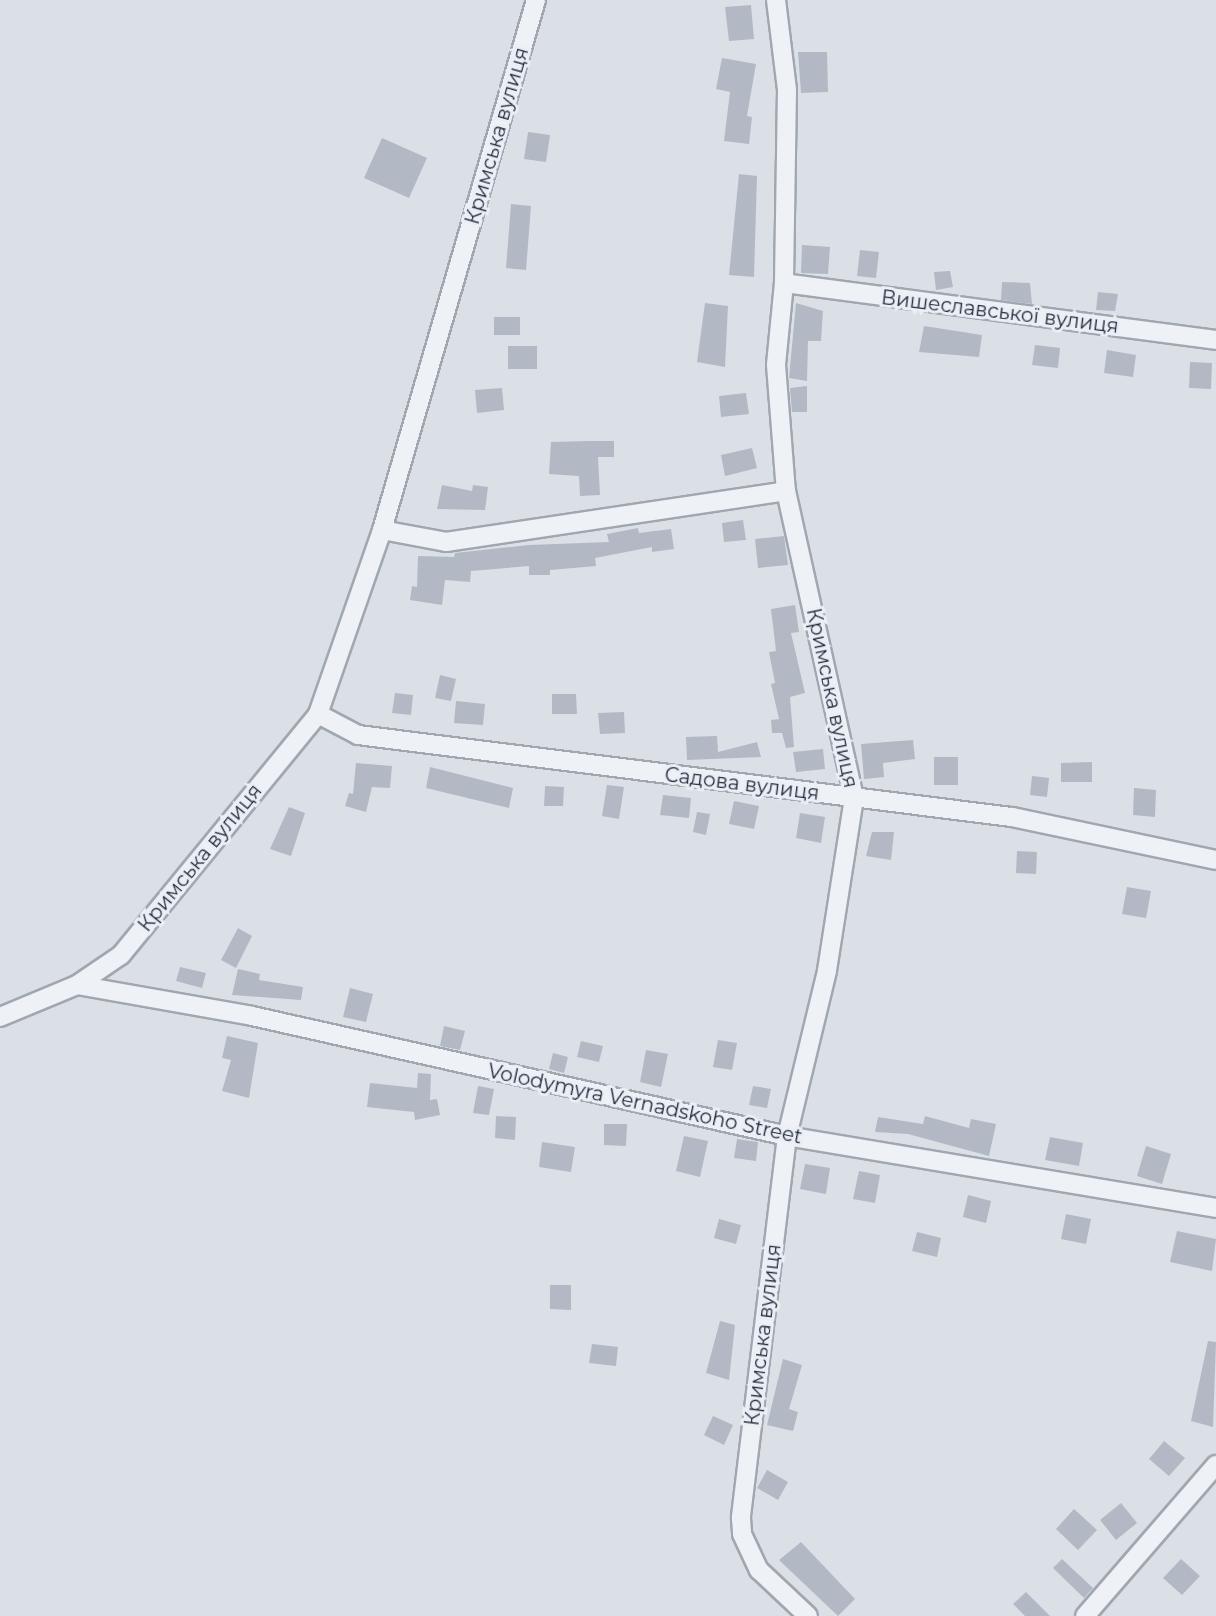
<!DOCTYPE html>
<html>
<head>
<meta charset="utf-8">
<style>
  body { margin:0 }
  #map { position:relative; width:1216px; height:1616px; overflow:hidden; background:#dbe0e7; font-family:Montserrat,sans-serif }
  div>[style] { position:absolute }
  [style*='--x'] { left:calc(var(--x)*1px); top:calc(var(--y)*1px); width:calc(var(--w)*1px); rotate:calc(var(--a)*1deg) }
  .building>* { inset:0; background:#b2b9c4 }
  .roads { filter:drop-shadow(2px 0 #a0a7b1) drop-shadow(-2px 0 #a0a7b1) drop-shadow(0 2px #a0a7b1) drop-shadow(0 -2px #a0a7b1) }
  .street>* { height:18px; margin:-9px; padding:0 9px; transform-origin:9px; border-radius:9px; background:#eef1f5 }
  span { translate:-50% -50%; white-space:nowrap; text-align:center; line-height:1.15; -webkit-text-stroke:6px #ebeff5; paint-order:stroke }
  .street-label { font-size:20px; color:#242d3e }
</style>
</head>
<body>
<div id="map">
  <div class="building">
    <div style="clip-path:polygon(751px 5px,754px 39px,729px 41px,725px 7px)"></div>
    <div style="clip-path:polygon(798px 52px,827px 52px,828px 92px,801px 93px)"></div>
    <div style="clip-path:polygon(722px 58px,756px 64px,747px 116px,752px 117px,749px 144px,724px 141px,730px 92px,716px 89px)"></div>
    <div style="clip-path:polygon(528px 132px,550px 135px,546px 162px,524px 159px)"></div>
    <div style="clip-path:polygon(382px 138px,427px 158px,409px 198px,364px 178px)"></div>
    <div style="clip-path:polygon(739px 174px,757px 176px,754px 277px,729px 275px)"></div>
    <div style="clip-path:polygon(511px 204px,531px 206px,526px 270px,506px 268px)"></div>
    <div style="clip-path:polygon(802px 245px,830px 247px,828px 274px,801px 273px)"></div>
    <div style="clip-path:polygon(860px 250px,879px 252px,876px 278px,857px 276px)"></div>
    <div style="clip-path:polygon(950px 271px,953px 287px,936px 290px,934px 272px)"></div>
    <div style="clip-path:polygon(1002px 282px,1030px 283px,1032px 304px,1001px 300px)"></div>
    <div style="clip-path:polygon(1098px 292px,1118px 294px,1115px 311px,1096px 310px)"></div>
    <div style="clip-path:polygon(705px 303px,728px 306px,725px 367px,697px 362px)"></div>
    <div style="clip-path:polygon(796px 303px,823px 311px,821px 341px,808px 341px,807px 381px,789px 378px)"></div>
    <div style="clip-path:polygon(494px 317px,520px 317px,520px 335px,494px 335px)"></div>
    <div style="clip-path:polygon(924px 326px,982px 335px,979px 357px,919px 352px)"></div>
    <div style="clip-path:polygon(1035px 345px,1060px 348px,1058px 368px,1032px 365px)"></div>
    <div style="clip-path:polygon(508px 346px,537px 346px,537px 369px,508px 369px)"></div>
    <div style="clip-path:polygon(1107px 350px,1136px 355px,1133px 377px,1104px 373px)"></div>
    <div style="clip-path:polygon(1190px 362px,1212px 363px,1211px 389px,1189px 388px)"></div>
    <div style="clip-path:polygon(807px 386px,807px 412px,792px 412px,790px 388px)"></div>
    <div style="clip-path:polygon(502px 388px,504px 410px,477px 413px,475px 390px)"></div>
    <div style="clip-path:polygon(746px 393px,749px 414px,721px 417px,719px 396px)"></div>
    <div style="clip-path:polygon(589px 441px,614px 441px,614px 457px,598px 457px,600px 495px,580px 496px,579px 476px,549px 474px,551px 442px)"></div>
    <div style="clip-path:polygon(752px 448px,757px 468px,725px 476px,721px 455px)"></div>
    <div style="clip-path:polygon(442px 485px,472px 491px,473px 485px,488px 487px,485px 510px,437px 509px)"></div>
    <div style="clip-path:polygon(743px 520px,746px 540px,724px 542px,722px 523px)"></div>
    <div style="clip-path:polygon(638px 528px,639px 533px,671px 529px,674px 549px,652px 552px,652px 547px,595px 558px,596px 566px,550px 570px,550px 575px,529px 575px,529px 566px,471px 571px,470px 582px,445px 580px,442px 605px,410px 600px,412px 586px,417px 587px,418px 556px,454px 557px,455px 553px,529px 545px,609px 542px,607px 534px)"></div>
    <div style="clip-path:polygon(784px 536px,788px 565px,758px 568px,755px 539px)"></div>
    <div style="clip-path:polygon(795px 605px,799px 632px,791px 633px,805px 693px,790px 697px,794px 747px,786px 748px,782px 733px,772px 733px,771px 720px,779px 719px,771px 684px,775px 683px,769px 652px,776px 651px,771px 609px)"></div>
    <div style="clip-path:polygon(440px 675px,456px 679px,451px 701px,435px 698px)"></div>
    <div style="clip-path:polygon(395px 693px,413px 695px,411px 715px,392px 713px)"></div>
    <div style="clip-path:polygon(552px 694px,576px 694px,577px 714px,552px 714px)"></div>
    <div style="clip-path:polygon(456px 701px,485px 704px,483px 725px,454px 723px)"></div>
    <div style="clip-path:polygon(624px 712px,625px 733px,600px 734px,598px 713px)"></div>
    <div style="clip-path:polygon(717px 736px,718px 752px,757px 742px,761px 757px,687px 760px,686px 737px)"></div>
    <div style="clip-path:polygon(913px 740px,915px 759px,883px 763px,884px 777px,864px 779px,861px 744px)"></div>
    <div style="clip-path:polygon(823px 749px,825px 769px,796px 772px,793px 752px)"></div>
    <div style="clip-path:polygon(934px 757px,958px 757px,958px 785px,934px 785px)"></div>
    <div style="clip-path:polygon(1092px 762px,1092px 782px,1061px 782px,1061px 763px)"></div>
    <div style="clip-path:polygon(356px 763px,392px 766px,390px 788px,372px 787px,366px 812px,345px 806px,349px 793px,353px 794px)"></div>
    <div style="clip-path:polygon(430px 767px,513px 788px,509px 808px,426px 788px)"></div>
    <div style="clip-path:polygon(1032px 776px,1049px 778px,1047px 797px,1030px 795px)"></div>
    <div style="clip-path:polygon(607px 785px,624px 787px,619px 819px,602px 816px)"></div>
    <div style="clip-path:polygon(545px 786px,564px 787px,563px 806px,544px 806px)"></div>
    <div style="clip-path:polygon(1134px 788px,1156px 790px,1155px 817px,1133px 815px)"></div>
    <div style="clip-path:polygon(663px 795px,691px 798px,689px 818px,660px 815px)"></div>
    <div style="clip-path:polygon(734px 801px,759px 806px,754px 829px,729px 824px)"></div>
    <div style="clip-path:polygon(289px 807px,305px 813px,291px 856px,270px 849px)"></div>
    <div style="clip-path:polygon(697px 812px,710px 814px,706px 835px,693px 832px)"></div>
    <div style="clip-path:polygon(800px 813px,825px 817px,821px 843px,796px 838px)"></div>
    <div style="clip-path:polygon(872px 832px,894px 832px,891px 860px,866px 856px)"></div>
    <div style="clip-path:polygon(1017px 851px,1037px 852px,1036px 874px,1016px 873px)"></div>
    <div style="clip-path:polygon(1127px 887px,1151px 891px,1146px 918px,1122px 914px)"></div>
    <div style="clip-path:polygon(238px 928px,252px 936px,236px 968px,221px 960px)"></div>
    <div style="clip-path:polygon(180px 967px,206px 973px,202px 988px,176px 981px)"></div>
    <div style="clip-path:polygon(238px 969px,260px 974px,259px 980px,303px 987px,301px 1000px,232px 995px)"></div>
    <div style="clip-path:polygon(350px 988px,373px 994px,366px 1022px,343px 1017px)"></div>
    <div style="clip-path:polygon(444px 1026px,465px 1031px,460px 1050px,440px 1046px)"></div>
    <div style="clip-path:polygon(227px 1036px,258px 1043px,249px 1098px,222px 1091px,231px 1060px,222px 1058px)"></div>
    <div style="clip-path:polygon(718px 1040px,737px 1043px,732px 1070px,713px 1067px)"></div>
    <div style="clip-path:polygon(581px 1041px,603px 1046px,599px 1062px,577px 1057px)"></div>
    <div style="clip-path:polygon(646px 1050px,668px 1054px,661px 1087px,640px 1082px)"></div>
    <div style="clip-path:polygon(553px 1053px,568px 1057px,564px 1073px,549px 1069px)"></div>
    <div style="clip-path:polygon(418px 1073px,431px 1074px,430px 1100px,437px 1099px,440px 1115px,415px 1120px,414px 1112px,367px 1107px,370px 1083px,417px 1088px)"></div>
    <div style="clip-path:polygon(478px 1086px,494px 1089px,489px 1115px,473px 1113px)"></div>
    <div style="clip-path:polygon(753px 1086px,771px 1089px,767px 1108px,749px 1105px)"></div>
    <div style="clip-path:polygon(496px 1116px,516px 1117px,515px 1140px,495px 1138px)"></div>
    <div style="clip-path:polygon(925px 1116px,969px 1128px,971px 1119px,996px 1124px,989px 1156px,908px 1134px,875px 1132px,878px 1117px,923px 1124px)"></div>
    <div style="clip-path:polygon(604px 1124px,627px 1124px,626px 1146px,604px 1145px)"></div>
    <div style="clip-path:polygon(684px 1136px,708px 1141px,700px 1177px,676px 1171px)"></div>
    <div style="clip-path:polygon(1050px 1137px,1083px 1143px,1079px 1166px,1045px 1160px)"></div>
    <div style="clip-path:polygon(737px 1139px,758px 1142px,756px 1161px,734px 1158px)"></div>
    <div style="clip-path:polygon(542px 1142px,575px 1147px,571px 1172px,539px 1167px)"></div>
    <div style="clip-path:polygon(1146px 1146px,1171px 1154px,1162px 1184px,1137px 1176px)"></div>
    <div style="clip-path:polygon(805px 1164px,830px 1168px,826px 1194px,800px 1189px)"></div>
    <div style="clip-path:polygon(859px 1171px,880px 1175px,875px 1203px,853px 1199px)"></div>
    <div style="clip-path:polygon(968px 1195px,991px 1201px,986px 1223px,963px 1217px)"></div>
    <div style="clip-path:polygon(1066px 1214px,1091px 1219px,1086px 1244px,1061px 1239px)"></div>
    <div style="clip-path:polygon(719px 1219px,741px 1225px,736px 1244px,714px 1238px)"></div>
    <div style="clip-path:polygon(1177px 1231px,1216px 1239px,1212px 1271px,1170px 1262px)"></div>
    <div style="clip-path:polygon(917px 1232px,941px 1238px,937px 1257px,912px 1251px)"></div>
    <div style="clip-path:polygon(550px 1285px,571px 1285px,571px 1310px,550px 1309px)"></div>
    <div style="clip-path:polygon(720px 1321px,735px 1325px,729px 1380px,706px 1373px)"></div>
    <div style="clip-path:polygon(1208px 1341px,1216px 1342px,1213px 1427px,1191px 1421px)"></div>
    <div style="clip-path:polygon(592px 1344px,618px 1347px,616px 1366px,589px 1363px)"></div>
    <div style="clip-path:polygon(783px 1359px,802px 1365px,789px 1409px,798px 1412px,793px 1431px,767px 1425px)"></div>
    <div style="clip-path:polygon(713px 1416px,733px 1425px,724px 1445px,704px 1435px)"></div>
    <div style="clip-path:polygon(1164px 1441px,1185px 1458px,1169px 1476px,1149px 1459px)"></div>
    <div style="clip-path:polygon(767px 1470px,788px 1482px,778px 1500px,757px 1488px)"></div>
    <div style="clip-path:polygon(1121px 1503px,1137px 1523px,1116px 1540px,1100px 1520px)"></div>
    <div style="clip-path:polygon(1074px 1509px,1097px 1530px,1078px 1550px,1056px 1529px)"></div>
    <div style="clip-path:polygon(801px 1542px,855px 1599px,838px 1616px,779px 1560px)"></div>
    <div style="clip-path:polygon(1062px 1559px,1093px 1588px,1084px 1598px,1053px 1568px)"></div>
    <div style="clip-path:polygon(1181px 1559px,1200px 1576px,1182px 1595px,1163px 1578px)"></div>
    <div style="clip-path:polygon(1026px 1592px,1050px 1616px,1025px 1616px,1013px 1604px)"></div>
  </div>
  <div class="roads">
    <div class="street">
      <div style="--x:776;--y:0;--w:91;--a:83"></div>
      <div style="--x:787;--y:90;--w:193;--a:90.9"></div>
      <div style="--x:784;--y:283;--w:82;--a:95.6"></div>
      <div style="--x:776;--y:365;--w:126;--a:85.5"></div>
      <div style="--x:786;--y:491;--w:314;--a:77.5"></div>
      <div style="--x:854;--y:798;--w:175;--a:98.9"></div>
      <div style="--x:827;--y:971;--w:170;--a:103.6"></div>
      <div style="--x:787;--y:1136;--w:385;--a:96.9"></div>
      <div style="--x:741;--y:1518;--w:16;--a:86"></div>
      <div style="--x:742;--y:1534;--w:40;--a:65"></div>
      <div style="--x:759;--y:1570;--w:67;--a:43.2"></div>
      <div style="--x:784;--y:283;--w:436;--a:7.5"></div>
      <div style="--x:382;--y:530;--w:65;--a:10.6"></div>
      <div style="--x:446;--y:542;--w:344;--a:-8.5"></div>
      <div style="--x:318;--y:714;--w:45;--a:27.7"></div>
      <div style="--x:358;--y:735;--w:659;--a:7.15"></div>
      <div style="--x:1012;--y:817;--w:208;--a:11.9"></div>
      <div style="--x:77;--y:985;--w:178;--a:10"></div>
      <div style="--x:252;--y:1016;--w:548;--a:12.64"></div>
      <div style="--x:787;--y:1136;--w:435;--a:9.5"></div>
      <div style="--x:0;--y:1017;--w:83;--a:-22.6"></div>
      <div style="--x:77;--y:985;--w:53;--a:-34.3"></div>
      <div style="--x:121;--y:955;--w:311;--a:-50.7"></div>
      <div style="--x:318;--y:714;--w:195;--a:-70.8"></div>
      <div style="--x:382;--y:530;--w:552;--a:-73.8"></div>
      <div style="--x:1085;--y:1616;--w:200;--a:-49.1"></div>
    </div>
  </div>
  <div class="street-label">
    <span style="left:497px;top:136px;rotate:-74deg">Кримська вулиця</span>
    <span style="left:1000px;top:312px;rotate:7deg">Вишеславської вулиця</span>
    <span style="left:832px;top:698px;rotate:78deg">Кримська вулиця</span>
    <span style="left:742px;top:784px;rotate:7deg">Садова вулиця</span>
    <span style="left:200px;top:858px;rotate:-51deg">Кримська вулиця</span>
    <span style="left:645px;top:1104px;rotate:12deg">Volodymyra Vernadskoho Street</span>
    <span style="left:763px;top:1335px;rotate:-83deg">Кримська вулиця</span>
  </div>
</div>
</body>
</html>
